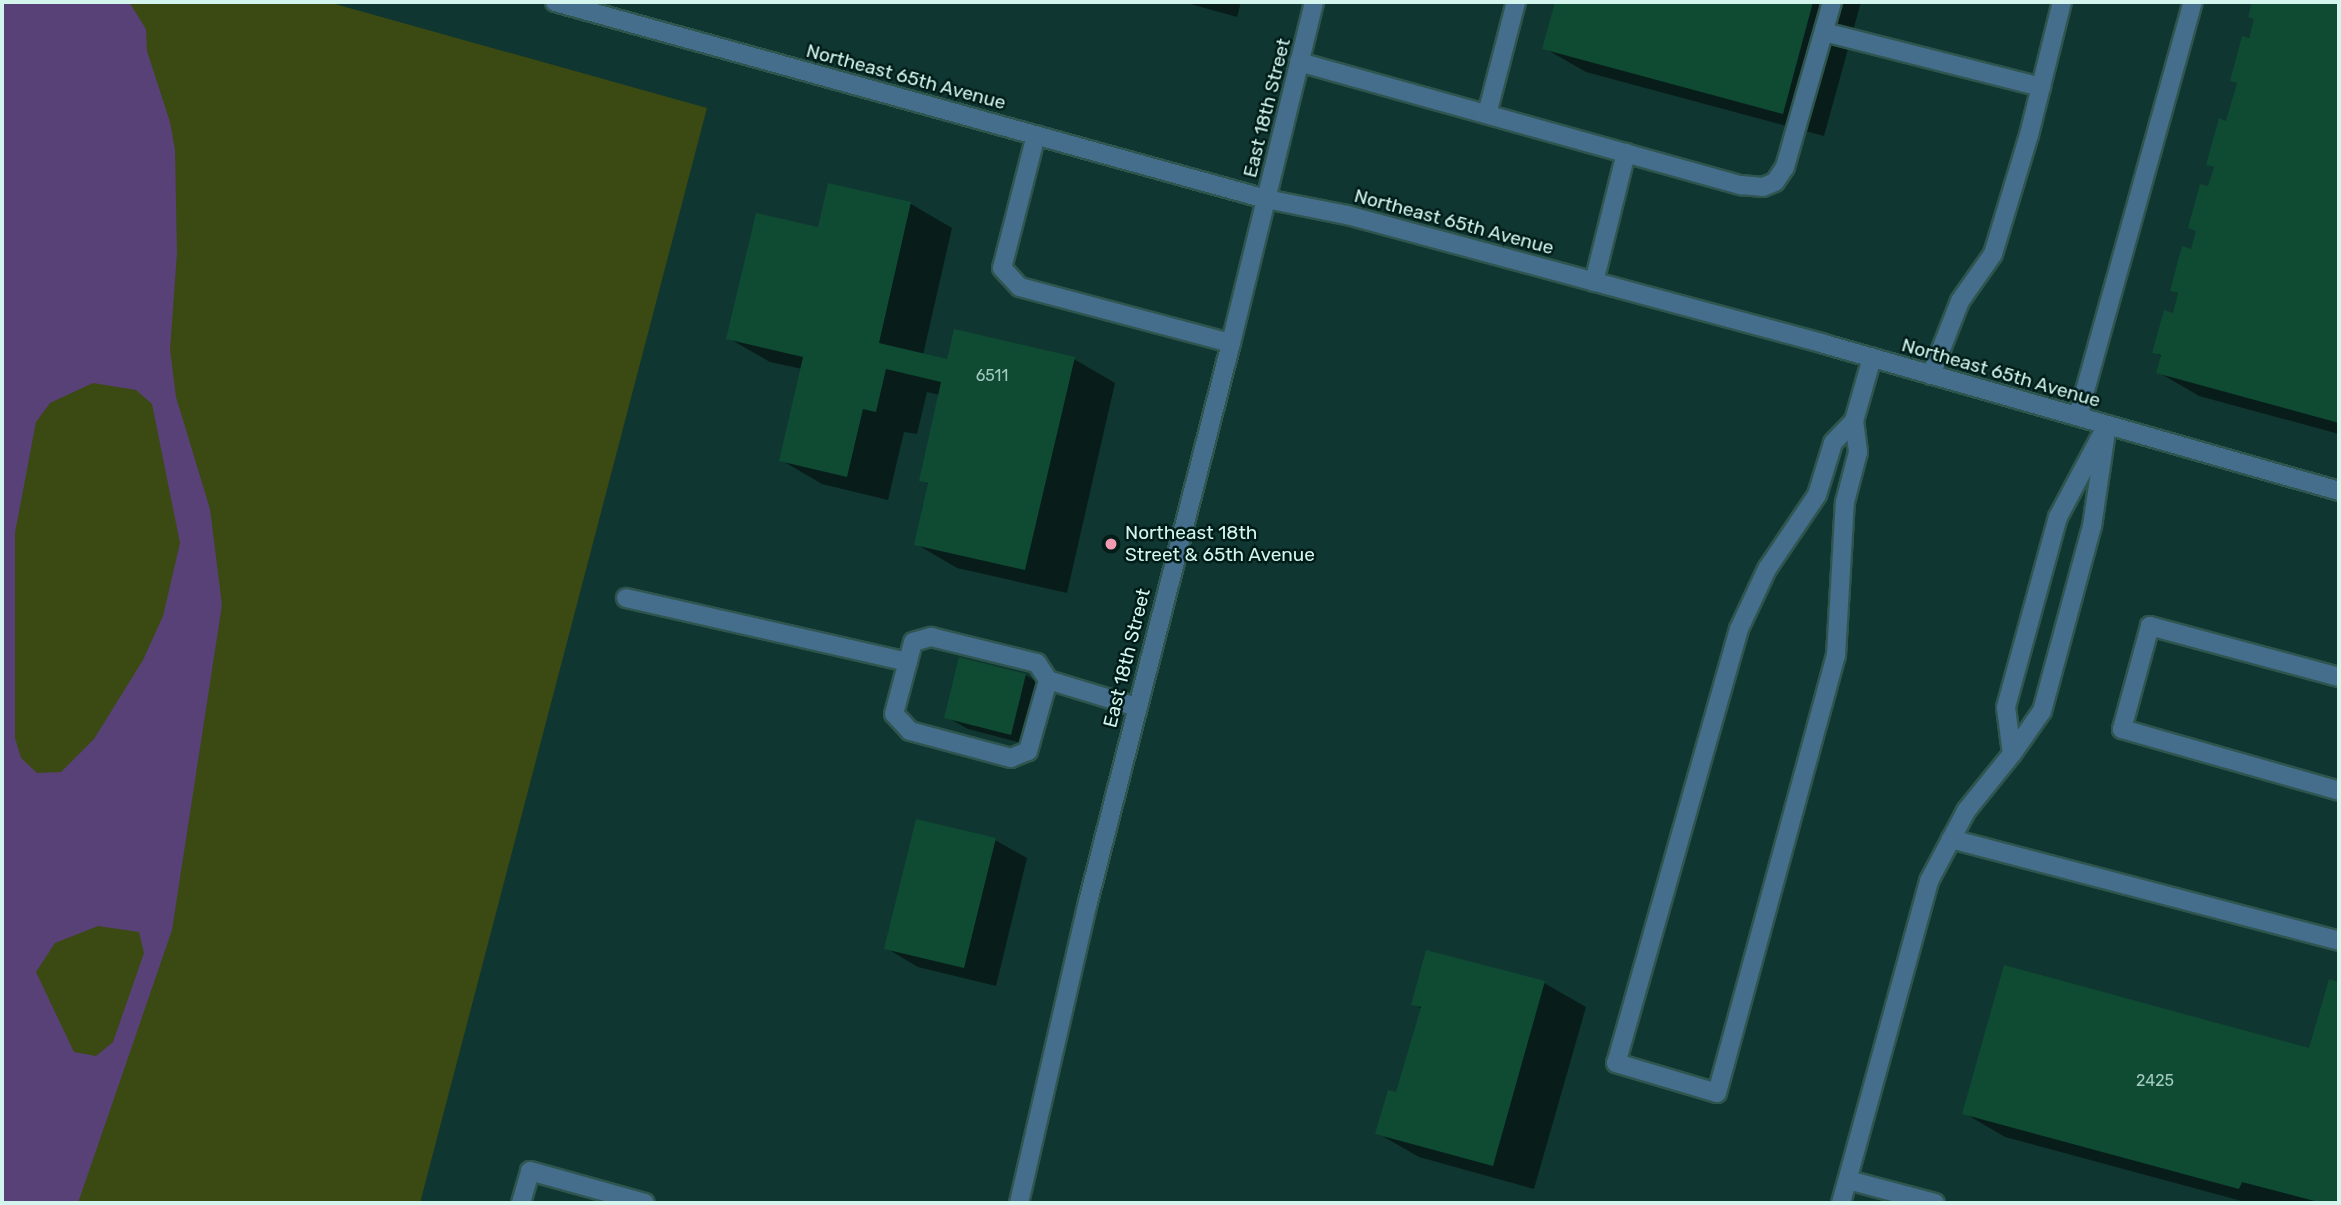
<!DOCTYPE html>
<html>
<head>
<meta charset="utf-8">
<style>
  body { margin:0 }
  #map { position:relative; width:2341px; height:1205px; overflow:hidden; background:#103631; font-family:Rubik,sans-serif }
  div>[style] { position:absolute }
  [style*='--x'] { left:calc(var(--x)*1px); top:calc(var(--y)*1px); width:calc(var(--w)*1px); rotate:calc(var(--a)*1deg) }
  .green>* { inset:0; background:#3b4912 }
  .water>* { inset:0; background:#584176 }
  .shadow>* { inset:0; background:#0007 }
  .building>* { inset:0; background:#0f4a33 }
  .roads { filter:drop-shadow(2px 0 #2f554f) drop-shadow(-2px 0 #2f554f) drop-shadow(0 2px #2f554f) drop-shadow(0 -2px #2f554f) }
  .service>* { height:18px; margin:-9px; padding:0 9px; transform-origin:9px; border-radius:9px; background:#456e8d }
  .minor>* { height:18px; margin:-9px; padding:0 9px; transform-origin:9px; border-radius:9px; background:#456e8d }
  .tertiary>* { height:18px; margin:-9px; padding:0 9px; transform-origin:9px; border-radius:9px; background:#456e8d }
  .dots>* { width:19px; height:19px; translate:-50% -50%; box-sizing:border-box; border:4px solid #001c18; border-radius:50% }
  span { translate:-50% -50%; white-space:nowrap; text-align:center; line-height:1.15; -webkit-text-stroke:5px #001c18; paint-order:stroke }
  .number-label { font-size:16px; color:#a2cabf }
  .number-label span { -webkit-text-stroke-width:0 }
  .street-label { font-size:19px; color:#d3f5ee }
  .poi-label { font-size:19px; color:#d3f5ee }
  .left { translate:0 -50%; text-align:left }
  .frame { position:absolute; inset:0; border:4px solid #d3f5ee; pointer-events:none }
</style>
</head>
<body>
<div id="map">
  <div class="green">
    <div style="clip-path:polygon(2px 2px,328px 2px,707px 108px,420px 1203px,2px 1203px)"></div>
  </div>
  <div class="water">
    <div style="clip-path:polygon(evenodd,2px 2px,129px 2px,146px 29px,147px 51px,170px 122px,175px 150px,177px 253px,170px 350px,176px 397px,210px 509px,222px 605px,172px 930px,78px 1203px,2px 1203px,2px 2px,93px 383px,136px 390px,152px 404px,180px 543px,163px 616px,143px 660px,94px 739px,61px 772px,37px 773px,21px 758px,15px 738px,15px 533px,36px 422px,50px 403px,93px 383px,2px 2px,98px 926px,139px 932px,144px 953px,113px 1042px,96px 1056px,74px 1052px,36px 972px,55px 943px,98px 926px)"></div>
  </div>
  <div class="shadow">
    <div style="clip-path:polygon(1183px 2px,1241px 2px,1237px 17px)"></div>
    <div style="clip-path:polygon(1557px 2px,1861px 2px,1824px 136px,1586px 72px,1544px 48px)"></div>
    <div style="clip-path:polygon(2254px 2px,2339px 2px,2339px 434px,2199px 396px,2158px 372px,2162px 357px,2154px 352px,2174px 315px,2180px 295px,2172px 290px,2192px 251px,2215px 168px,2208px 164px,2228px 123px,2238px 84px,2232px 80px,2256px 19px,2250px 16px)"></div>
    <div style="clip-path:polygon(829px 185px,911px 204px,952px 228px,923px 355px,949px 361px,1074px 359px,1115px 383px,1067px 593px,957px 568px,916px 544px,930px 485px,921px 480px,940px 395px,927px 392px,917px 434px,904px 432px,888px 500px,822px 484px,781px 460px,802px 369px,770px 362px,728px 338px,819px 229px)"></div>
    <div style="clip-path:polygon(1026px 675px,1047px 688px,1033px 746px,968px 729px,946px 717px)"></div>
    <div style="clip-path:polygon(995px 840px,1027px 858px,996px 986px,918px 967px,886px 948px)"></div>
    <div style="clip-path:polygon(2330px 981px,2339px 984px,2339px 1203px,2249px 1203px,2005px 1137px,1964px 1113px,2310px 1050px)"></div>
    <div style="clip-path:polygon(1544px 983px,1586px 1007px,1534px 1189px,1419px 1157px,1377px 1133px,1398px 1094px,1422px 1009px,1413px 1004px)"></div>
  </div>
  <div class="building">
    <div style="clip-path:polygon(1555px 2px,1813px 2px,1783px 114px,1542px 49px)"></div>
    <div style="clip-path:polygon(2252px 2px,2339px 2px,2339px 423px,2156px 373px,2161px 355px,2152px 353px,2164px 310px,2173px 313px,2178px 293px,2170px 291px,2182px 246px,2191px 249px,2196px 231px,2188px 228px,2200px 184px,2208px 186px,2214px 167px,2206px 165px,2219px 118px,2226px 121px,2237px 83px,2230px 81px,2242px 36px,2249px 38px,2254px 19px,2248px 17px)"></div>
    <div style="clip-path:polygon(828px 183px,911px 202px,879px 343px,947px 359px,954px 329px,1075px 357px,1025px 570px,914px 545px,928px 483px,919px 481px,941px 382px,886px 369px,876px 412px,863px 409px,847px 477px,779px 461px,803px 357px,726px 339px,756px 213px,818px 227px)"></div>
    <div style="clip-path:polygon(959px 657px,1026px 674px,1011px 735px,944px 718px)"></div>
    <div style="clip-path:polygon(916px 819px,996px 838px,964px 968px,884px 949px)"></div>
    <div style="clip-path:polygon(1426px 950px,1545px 981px,1493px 1166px,1375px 1134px,1388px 1090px,1396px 1092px,1421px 1007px,1411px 1005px)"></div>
    <div style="clip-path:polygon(2004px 965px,2309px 1048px,2329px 979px,2339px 982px,2339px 1203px,2322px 1203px,2242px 1182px,2239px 1189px,1962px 1114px)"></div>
  </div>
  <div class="roads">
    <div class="service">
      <div style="--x:1824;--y:32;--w:224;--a:14.2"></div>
      <div style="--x:1299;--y:62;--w:459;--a:15.6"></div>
      <div style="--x:1741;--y:185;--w:22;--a:5"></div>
      <div style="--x:1763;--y:187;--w:13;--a:-23"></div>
      <div style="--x:1775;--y:182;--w:18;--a:-56"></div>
      <div style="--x:1785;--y:167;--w:172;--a:-74.1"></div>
      <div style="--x:1487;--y:114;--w:116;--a:-75.5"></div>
      <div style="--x:1036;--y:135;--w:137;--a:104.3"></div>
      <div style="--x:1002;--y:268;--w:26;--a:47"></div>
      <div style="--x:1020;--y:287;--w:218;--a:14.9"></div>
      <div style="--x:1594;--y:282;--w:133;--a:-76.1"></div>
      <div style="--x:1931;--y:375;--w:79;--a:-68.6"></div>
      <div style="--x:1960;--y:301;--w:57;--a:-54.9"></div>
      <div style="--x:1993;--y:254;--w:124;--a:-73.2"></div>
      <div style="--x:2029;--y:135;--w:137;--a:-76.1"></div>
      <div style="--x:2078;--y:416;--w:430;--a:-74.5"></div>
      <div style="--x:1854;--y:421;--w:30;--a:134"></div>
      <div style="--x:1833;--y:443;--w:54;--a:107.1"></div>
      <div style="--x:1817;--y:495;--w:89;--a:124"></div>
      <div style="--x:1767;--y:569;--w:66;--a:115"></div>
      <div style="--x:1739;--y:629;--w:451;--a:105.8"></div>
      <div style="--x:1616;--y:1063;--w:105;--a:16.5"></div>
      <div style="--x:1717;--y:1093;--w:453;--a:-74.8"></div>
      <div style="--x:1836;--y:656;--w:154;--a:-86.7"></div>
      <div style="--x:1845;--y:502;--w:52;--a:-75.4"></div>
      <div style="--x:1858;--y:452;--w:31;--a:-97"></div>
      <div style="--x:1854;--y:421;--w:66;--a:-74.1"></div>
      <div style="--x:2107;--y:425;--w:102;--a:98.4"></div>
      <div style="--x:2092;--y:526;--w:192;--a:105.1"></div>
      <div style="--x:2042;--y:711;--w:52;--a:124.9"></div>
      <div style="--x:2012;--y:754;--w:47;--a:-97.3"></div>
      <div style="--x:2006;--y:707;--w:197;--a:-74.7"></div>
      <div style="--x:2058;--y:517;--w:104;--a:-62"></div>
      <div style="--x:626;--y:598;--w:289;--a:12.8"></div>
      <div style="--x:2339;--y:677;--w:196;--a:-164.9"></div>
      <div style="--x:2150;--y:626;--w:107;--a:105.2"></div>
      <div style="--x:2122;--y:729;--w:226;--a:15.9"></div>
      <div style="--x:1048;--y:680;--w:74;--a:105.7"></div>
      <div style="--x:1028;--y:751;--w:18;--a:158"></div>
      <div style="--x:1011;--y:758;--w:105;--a:-165"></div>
      <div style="--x:910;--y:731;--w:23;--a:-133"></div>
      <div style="--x:894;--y:714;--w:74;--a:-75.2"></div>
      <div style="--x:913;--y:642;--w:19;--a:-16"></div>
      <div style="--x:931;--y:637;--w:109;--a:13.8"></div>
      <div style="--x:1037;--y:663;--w:20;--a:57"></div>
      <div style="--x:1048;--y:680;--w:93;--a:16.9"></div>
      <div style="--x:1951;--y:839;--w:401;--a:14.7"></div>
      <div style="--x:1848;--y:1180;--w:90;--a:14.8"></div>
      <div style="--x:521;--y:1203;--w:33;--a:-74"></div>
      <div style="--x:530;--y:1171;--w:119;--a:15.5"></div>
      <div style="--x:1841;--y:1203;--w:334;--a:-74.7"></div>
      <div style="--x:1929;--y:881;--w:79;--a:-62.1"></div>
      <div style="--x:1966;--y:811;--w:73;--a:-51.1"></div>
    </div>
    <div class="minor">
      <div style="--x:555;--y:2;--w:738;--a:15.49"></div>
    </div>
    <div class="tertiary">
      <div style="--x:1266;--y:199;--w:83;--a:11.2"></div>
      <div style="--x:1347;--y:215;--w:494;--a:15.1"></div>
      <div style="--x:1824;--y:344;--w:536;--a:15.93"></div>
      <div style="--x:1019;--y:1203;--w:309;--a:-77.1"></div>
      <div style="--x:1088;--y:902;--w:577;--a:-75.65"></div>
      <div style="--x:1231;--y:343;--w:351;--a:-76.3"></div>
    </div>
  </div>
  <div class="dots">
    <div style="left:1111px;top:544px;background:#f19ab1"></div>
  </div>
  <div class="number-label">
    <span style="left:992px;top:376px">6511</span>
    <span style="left:2155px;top:1081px">2425</span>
  </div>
  <div class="street-label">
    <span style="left:906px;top:77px;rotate:15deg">Northeast 65th Avenue</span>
    <span style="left:1267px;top:108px;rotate:-76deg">East 18th Street</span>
    <span style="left:1454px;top:222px;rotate:15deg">Northeast 65th Avenue</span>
    <span style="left:2001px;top:373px;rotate:16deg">Northeast 65th Avenue</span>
    <span style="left:1127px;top:658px;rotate:-76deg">East 18th Street</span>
  </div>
  <div class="poi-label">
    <span class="left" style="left:1125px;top:544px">Northeast 18th<br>Street &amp; 65th Avenue</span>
  </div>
  <div class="frame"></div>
</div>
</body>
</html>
